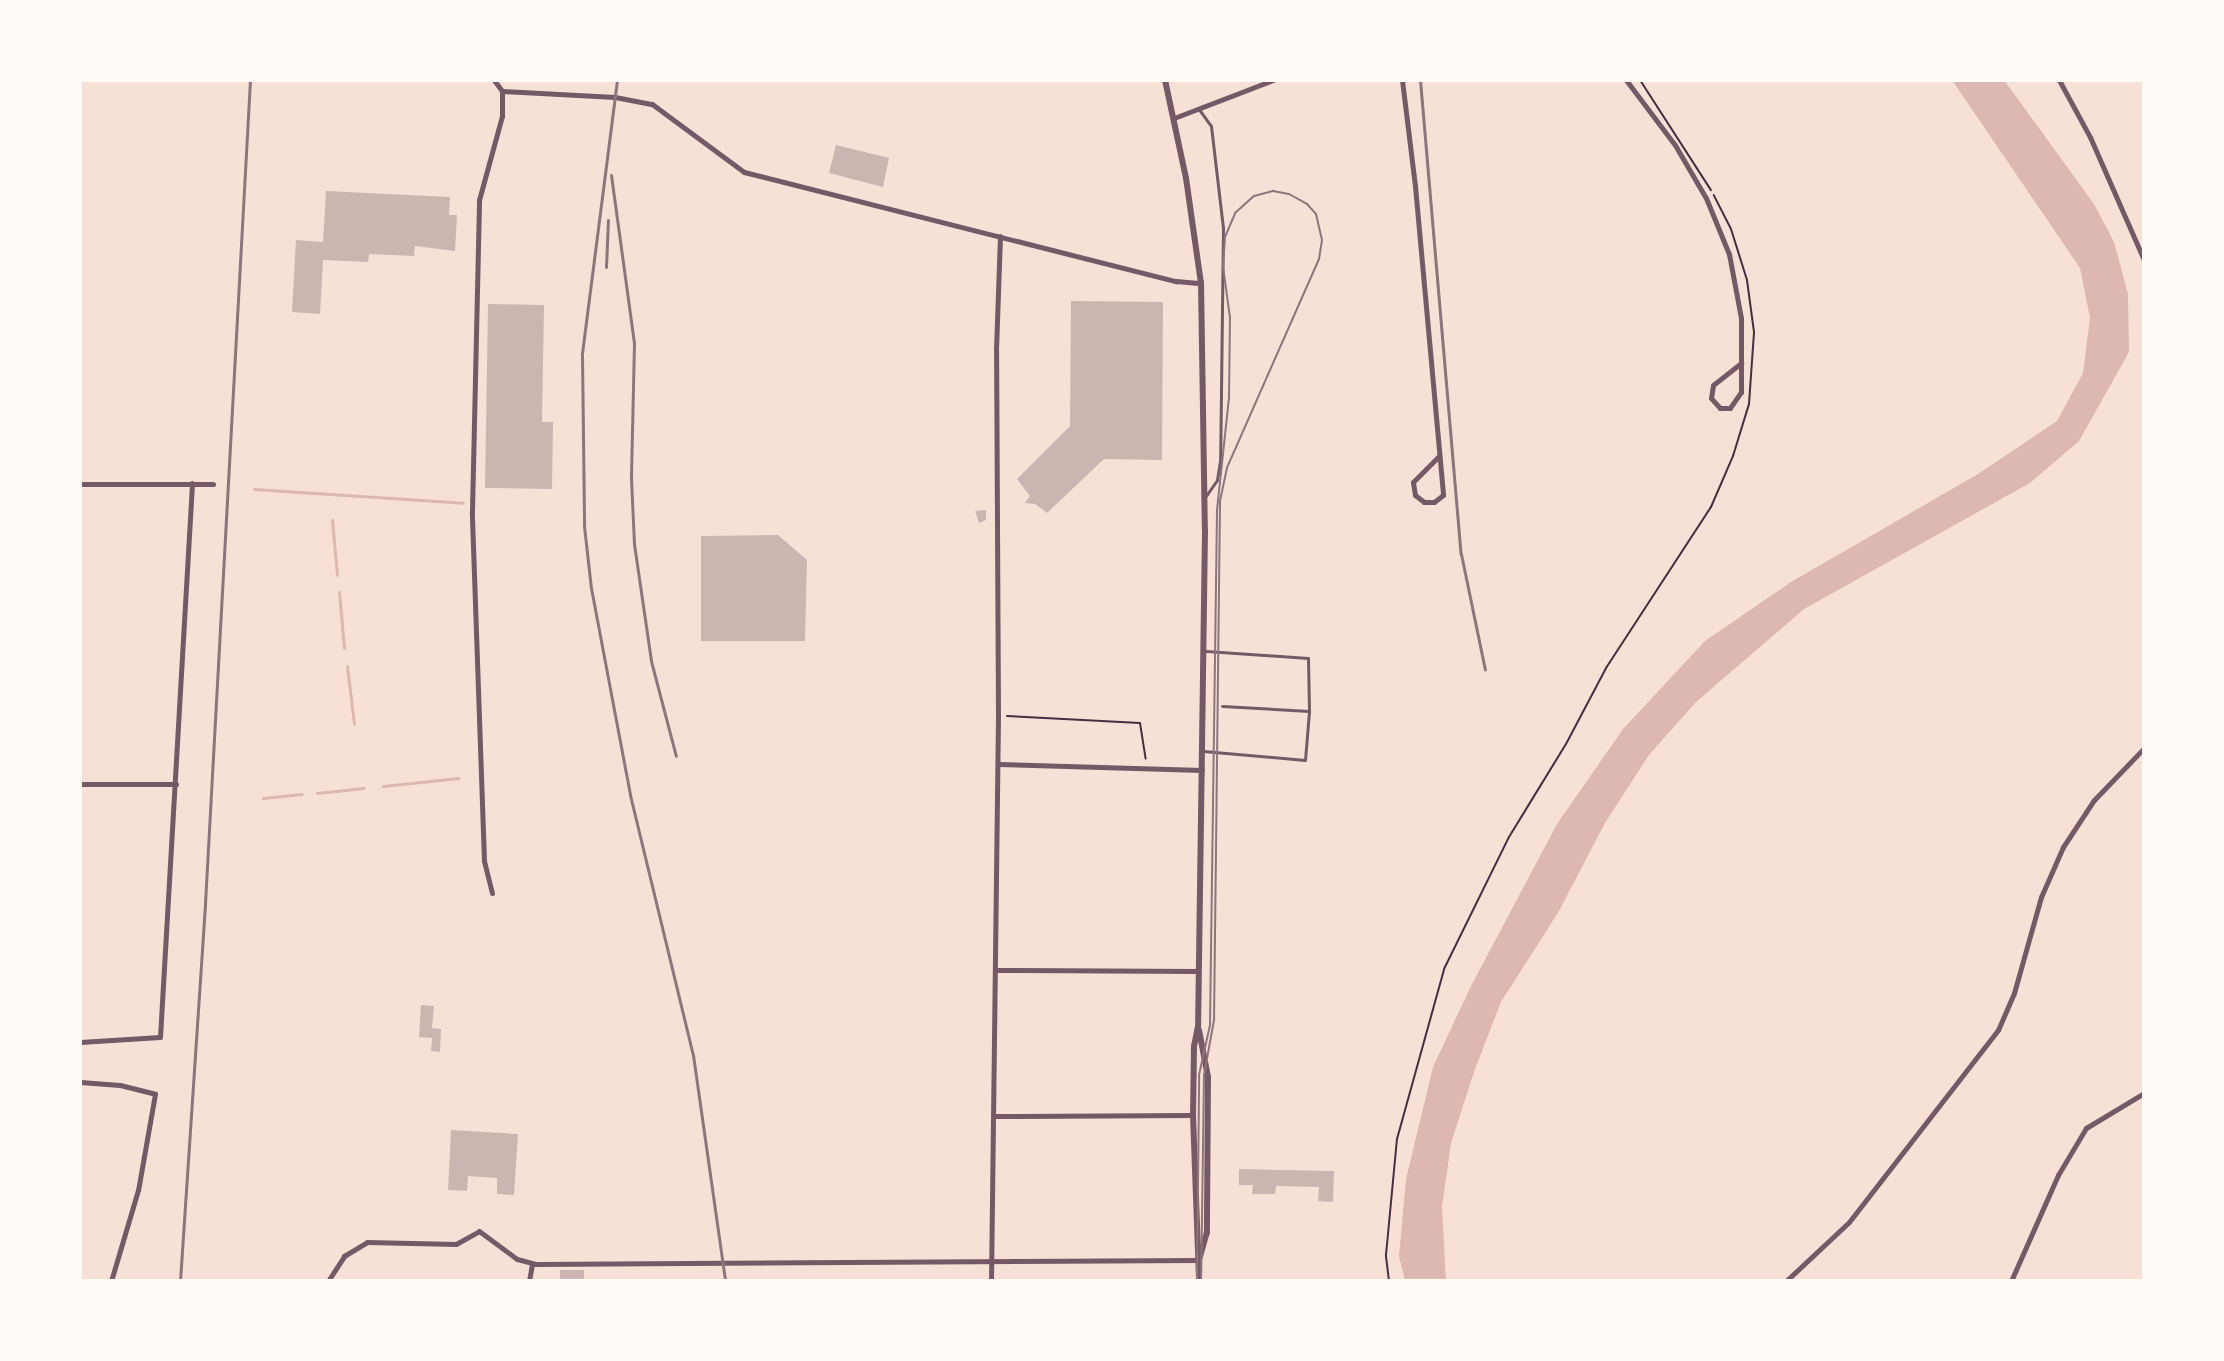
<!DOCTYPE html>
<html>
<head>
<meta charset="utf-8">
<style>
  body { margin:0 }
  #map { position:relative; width:2224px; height:1361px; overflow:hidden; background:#f7e1d7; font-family:"Alegreya Sans",sans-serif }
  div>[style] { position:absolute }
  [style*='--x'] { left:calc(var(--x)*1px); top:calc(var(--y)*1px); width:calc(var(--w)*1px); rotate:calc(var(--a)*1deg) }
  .water>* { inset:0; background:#dcb8b0 }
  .stream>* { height:3px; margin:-1.5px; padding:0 1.5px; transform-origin:1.5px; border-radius:1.5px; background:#dcb8b0 }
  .building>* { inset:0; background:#ccb4b1 }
  .path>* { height:2px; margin:-1px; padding:0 1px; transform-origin:1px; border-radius:1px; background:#4a2c40 }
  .service>* { height:3px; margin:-1.5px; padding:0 1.5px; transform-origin:1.5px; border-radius:1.5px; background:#755966 }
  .minor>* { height:5px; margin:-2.5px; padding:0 2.5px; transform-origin:2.5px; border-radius:2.5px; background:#755966 }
  .tertiary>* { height:6px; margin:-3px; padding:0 3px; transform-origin:3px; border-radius:3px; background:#755966 }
  .tram>* { height:2px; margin:-1px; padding:0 1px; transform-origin:1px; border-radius:1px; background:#8f747c }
  .rail>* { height:3px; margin:-1.5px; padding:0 1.5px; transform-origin:1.5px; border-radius:1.5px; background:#8f747c }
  span { translate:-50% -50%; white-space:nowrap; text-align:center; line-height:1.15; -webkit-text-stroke:6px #fffaf5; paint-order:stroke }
  .frame { position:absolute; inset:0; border:82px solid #fffaf5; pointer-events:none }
</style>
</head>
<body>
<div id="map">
  <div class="water">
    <div style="clip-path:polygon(1952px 80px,2004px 80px,2094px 204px,2114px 242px,2128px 294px,2129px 352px,2079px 441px,2030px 483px,1804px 609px,1696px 702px,1649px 755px,1605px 823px,1559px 911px,1501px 1002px,1475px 1069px,1451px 1143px,1442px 1207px,1446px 1281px,1405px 1281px,1399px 1256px,1406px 1179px,1433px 1067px,1471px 986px,1557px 824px,1623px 729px,1705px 641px,1791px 582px,1978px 474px,2057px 421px,2083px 373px,2090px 318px,2080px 268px)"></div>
  </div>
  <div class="stream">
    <div style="--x:254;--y:489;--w:209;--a:3.8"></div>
    <div style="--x:332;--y:520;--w:55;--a:84.8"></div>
    <div style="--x:339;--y:592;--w:56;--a:84.9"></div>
    <div style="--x:347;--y:666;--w:58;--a:83.1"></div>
    <div style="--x:383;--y:786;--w:76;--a:-6"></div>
    <div style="--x:317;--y:793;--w:47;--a:-6.1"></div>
    <div style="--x:263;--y:798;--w:39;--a:-6"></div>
  </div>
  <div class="building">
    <div style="clip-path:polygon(836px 145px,889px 158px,883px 187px,829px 173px)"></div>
    <div style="clip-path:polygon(326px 191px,450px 197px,449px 215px,457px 215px,455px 251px,415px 246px,414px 256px,369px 254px,368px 262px,323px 260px,320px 314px,292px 312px,296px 240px,323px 242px)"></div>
    <div style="clip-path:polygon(1071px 301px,1163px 302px,1162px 460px,1104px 459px,1047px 513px,1035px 504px,1025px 503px,1030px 496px,1017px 479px,1070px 426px)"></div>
    <div style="clip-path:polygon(488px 304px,544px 305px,542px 422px,553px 422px,552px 489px,485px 488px)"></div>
    <div style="clip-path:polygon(986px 510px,986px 520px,979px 523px,975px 511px)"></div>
    <div style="clip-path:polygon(778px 535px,807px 560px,805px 641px,701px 641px,701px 536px)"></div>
    <div style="clip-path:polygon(421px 1005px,434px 1006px,432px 1028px,441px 1029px,440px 1052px,431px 1051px,432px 1038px,419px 1037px)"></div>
    <div style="clip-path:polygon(451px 1130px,518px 1134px,514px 1195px,497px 1194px,497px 1178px,468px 1176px,467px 1191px,448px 1190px)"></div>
    <div style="clip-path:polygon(1239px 1169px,1334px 1171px,1333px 1202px,1318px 1201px,1319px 1187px,1276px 1186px,1275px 1194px,1252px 1194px,1253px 1185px,1239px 1185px)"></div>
    <div style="clip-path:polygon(560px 1270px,584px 1270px,584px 1281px,560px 1279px)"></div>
  </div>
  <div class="path">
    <div style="--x:1640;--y:80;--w:131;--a:57.2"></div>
    <div style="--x:1007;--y:716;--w:133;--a:3"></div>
    <div style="--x:1140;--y:723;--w:36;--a:81"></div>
    <div style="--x:1389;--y:1281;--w:26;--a:-97"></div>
    <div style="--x:1386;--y:1255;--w:117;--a:-84.6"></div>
    <div style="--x:1397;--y:1139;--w:176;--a:-74.5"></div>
    <div style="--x:1444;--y:969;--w:147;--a:-63.8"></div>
    <div style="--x:1509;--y:837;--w:109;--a:-58.5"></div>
    <div style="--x:1566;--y:744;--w:86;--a:-62.2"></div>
    <div style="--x:1606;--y:668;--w:192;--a:-56.9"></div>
    <div style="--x:1711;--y:507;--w:56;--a:-66.7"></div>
    <div style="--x:1733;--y:456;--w:54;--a:-72.9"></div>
    <div style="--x:1749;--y:404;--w:72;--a:-86"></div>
    <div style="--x:1754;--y:332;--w:52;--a:-97.7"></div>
    <div style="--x:1747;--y:280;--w:53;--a:-107.4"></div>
    <div style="--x:1731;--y:229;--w:38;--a:-117"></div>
  </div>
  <div class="service">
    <div style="--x:1198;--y:108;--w:22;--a:54"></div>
    <div style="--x:1211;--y:126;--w:103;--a:83.3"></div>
    <div style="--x:1223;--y:228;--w:233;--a:90.7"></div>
    <div style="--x:1220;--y:461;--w:19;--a:99"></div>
    <div style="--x:1217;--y:480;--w:19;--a:125"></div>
    <div style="--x:1206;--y:651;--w:102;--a:3.9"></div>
    <div style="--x:1308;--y:658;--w:53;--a:88.9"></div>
    <div style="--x:1203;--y:751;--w:102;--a:5"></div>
    <div style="--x:1305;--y:760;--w:49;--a:-85.3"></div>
    <div style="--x:1309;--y:711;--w:87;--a:-176.7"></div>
  </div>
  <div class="minor">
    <div style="--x:494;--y:80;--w:14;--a:54"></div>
    <div style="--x:1402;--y:80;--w:107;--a:83"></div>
    <div style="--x:1415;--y:186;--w:310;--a:84.8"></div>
    <div style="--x:1443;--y:495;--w:11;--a:142"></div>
    <div style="--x:1434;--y:502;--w:10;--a:180"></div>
    <div style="--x:1424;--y:502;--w:11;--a:-142"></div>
    <div style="--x:1415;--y:495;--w:13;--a:-99"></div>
    <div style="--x:1413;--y:482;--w:37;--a:-45"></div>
    <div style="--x:1626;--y:80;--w:81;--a:53"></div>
    <div style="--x:1675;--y:145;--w:61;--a:59.7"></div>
    <div style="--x:1706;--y:198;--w:61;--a:67.7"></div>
    <div style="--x:1729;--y:254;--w:65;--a:79.4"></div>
    <div style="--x:1741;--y:318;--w:74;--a:90"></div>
    <div style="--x:1741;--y:392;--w:19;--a:125"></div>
    <div style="--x:1730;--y:408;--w:10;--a:180"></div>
    <div style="--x:1720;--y:408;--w:13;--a:-132"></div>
    <div style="--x:1711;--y:398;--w:13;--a:-81"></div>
    <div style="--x:1713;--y:385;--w:36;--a:-38"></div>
    <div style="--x:2059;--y:80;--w:65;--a:61.5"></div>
    <div style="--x:2090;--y:137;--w:134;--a:66.3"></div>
    <div style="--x:1174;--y:118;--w:106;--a:-21"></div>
    <div style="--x:80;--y:484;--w:133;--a:0"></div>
    <div style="--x:998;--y:764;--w:204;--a:1.7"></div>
    <div style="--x:80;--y:784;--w:96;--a:0"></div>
    <div style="--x:492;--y:893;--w:33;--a:-104"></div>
    <div style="--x:484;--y:861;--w:350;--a:-92"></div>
    <div style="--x:472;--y:511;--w:311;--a:-88.7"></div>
    <div style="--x:479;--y:200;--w:87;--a:-74.7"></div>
    <div style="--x:502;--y:116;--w:25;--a:-90"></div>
    <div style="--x:502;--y:91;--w:113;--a:3"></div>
    <div style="--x:615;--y:97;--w:38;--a:11"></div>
    <div style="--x:652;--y:104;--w:114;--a:36.5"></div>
    <div style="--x:744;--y:172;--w:446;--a:14.2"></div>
    <div style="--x:1176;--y:281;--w:25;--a:5"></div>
    <div style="--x:995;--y:970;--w:203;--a:0.3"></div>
    <div style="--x:80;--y:1042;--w:80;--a:-3.6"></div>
    <div style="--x:160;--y:1037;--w:555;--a:-86.69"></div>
    <div style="--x:80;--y:1082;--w:40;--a:4.3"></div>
    <div style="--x:120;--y:1085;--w:36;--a:14"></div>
    <div style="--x:155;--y:1094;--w:97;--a:100"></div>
    <div style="--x:138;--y:1190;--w:95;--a:106.5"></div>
    <div style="--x:994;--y:1116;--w:199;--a:-0.3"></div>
    <div style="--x:328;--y:1281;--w:30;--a:-57"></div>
    <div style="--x:344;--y:1256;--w:27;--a:-31"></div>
    <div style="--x:367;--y:1242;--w:89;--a:1.3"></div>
    <div style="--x:456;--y:1244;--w:26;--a:-29"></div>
    <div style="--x:479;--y:1231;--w:47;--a:36.4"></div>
    <div style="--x:517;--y:1259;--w:20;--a:15"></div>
    <div style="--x:536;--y:1264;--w:663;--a:-0.35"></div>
    <div style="--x:529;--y:1281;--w:17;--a:-80"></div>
    <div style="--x:991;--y:1281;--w:566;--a:-89.29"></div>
    <div style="--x:998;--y:715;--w:365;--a:-90.3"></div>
    <div style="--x:996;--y:350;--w:114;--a:-88"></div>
    <div style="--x:1786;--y:1281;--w:86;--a:-43.1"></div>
    <div style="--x:1849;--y:1222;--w:243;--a:-52.2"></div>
    <div style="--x:1998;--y:1030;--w:40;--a:-66.6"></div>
    <div style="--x:2014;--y:993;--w:100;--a:-74.3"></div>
    <div style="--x:2041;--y:897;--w:55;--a:-66.3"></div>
    <div style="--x:2063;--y:847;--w:56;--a:-56.6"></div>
    <div style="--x:2094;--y:800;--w:72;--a:-46.1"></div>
    <div style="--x:2011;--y:1281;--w:116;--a:-66.1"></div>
    <div style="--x:2058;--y:1175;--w:55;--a:-59.2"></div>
    <div style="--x:2086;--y:1128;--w:68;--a:-31.1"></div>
  </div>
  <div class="tertiary">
    <div style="--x:1165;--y:80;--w:100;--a:77.9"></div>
    <div style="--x:1186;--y:178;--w:106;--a:81.9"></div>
    <div style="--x:1201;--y:283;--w:248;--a:89.1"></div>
    <div style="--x:1205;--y:531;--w:495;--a:90.8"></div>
    <div style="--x:1198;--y:1026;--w:20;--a:101"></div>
    <div style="--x:1194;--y:1046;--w:69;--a:90.8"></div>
    <div style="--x:1193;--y:1115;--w:166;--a:87.9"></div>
    <div style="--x:1199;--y:1030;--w:48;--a:79.2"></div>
    <div style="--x:1208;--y:1077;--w:155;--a:90.4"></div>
    <div style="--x:1207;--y:1232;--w:26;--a:106"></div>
  </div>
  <div class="tram">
    <div style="--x:1197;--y:1281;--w:206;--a:-89.4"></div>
    <div style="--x:1199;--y:1075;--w:51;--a:-77.6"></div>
    <div style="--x:1210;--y:1025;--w:515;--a:-89.22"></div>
    <div style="--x:1217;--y:510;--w:113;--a:-83.9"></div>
    <div style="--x:1229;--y:398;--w:80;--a:-89.3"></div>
    <div style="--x:1230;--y:318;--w:52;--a:-97.7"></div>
    <div style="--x:1223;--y:266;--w:29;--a:-86"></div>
    <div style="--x:1225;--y:237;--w:26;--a:-67"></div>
    <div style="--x:1235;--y:213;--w:25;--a:-42"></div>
    <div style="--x:1254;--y:196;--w:20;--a:-15"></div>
    <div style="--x:1273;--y:191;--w:16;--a:11"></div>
    <div style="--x:1289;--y:194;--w:21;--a:29"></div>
    <div style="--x:1307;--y:204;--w:13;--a:48"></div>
    <div style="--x:1316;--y:214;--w:27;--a:77"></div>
    <div style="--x:1322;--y:240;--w:19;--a:99"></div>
    <div style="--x:1319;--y:259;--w:228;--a:113.8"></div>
    <div style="--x:1227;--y:468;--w:35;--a:102"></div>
    <div style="--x:1220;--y:502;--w:518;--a:90.66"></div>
    <div style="--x:1214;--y:1020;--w:56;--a:100.3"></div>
    <div style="--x:1204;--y:1075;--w:206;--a:90.8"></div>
  </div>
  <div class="rail">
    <div style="--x:617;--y:80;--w:277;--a:97.3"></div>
    <div style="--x:582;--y:355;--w:171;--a:89.3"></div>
    <div style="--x:584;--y:526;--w:62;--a:83.6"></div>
    <div style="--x:591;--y:588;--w:211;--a:79.3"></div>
    <div style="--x:630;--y:795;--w:268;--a:76.4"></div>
    <div style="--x:693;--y:1055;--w:228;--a:81.9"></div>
    <div style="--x:1420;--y:80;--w:476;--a:85.1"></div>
    <div style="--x:1461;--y:554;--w:118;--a:78.3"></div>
    <div style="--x:611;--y:175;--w:170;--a:82.2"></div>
    <div style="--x:634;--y:343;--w:135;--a:91.3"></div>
    <div style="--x:631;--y:478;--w:66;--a:87.4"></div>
    <div style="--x:634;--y:544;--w:118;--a:81.7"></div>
    <div style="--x:651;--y:661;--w:98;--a:75.3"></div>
    <div style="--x:606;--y:267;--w:47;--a:-87.6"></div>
    <div style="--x:180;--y:1281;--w:379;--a:-86.2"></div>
    <div style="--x:205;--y:903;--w:824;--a:-86.87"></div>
  </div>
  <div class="frame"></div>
</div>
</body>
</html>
